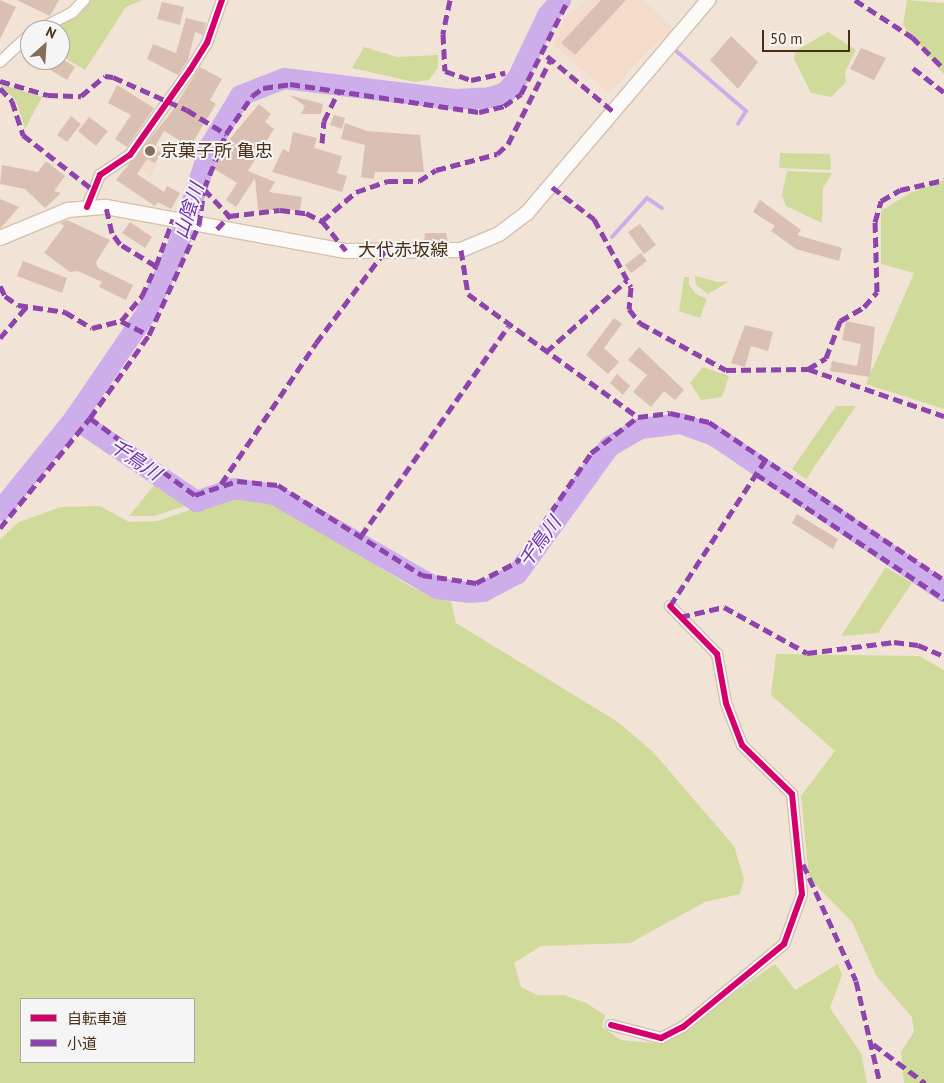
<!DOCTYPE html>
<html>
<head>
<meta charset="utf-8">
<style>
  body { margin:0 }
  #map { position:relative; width:944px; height:1083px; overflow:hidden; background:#f2e3d7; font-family:"PT Sans","Noto Sans JP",sans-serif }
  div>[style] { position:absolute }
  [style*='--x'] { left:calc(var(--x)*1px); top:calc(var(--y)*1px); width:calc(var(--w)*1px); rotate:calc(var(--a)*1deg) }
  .built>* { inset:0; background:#f3dcc9 }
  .green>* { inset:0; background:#d0da9a }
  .stream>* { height:4px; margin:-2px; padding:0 2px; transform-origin:2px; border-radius:2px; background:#cdaeea }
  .river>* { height:21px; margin:-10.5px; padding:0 10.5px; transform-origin:10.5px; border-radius:10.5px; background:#cdaeea }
  .building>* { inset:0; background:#dac0b3 }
  .roads { filter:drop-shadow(1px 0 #d4c1b0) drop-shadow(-1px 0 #d4c1b0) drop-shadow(0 1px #d4c1b0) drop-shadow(0 -1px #d4c1b0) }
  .minor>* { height:10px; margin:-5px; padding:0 5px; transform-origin:5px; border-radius:5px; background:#fdfbf9 }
  .secondary>* { height:14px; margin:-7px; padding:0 7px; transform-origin:7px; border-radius:7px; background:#fdfbf9 }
  .quiet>* { height:5px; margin-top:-2.5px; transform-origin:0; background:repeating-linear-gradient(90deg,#8e44ad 0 10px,transparent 0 15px) }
  .cycleway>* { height:6px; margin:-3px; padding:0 3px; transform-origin:3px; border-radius:3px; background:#d6006c }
  .dots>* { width:14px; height:14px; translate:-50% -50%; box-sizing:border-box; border:2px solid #f5f5f5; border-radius:50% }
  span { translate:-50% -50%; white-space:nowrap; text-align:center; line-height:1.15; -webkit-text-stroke:4px #f5f5f5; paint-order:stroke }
  .poi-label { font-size:18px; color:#492f16 }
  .left { translate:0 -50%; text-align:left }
  .street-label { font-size:18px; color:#492f16 }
  .water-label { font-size:19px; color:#6f2caf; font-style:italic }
  .legend { position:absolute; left:20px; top:998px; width:175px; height:65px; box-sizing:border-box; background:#f5f5f5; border:1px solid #b0a69c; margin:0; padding:6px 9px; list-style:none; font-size:15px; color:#492f16 }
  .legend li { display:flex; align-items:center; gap:10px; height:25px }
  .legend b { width:25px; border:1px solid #b0a69c }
  .north { position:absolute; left:20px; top:20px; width:50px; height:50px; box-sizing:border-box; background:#f5f5f5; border:1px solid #b0a69c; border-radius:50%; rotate:26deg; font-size:14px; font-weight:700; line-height:20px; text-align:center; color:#492f16 }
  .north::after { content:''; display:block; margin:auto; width:18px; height:22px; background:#846e5a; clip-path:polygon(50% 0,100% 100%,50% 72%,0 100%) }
  .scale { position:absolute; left:762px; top:30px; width:88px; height:22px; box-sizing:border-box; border:2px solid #492f16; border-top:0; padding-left:6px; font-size:15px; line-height:18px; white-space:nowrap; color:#492f16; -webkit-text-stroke:4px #f5f5f5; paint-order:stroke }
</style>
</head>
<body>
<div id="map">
  <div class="built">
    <div style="clip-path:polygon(587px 0,644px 0,675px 30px,665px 43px,659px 38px,609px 93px,553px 44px,566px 17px)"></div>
    <div style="clip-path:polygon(149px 133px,167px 144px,151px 176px,126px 161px)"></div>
  </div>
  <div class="green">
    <div style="clip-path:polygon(90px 0,142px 0,126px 7px,85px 70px,60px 55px,60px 30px,43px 30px,74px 18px)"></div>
    <div style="clip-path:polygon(907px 0,944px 3px,944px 75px,903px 25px)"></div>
    <div style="clip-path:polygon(828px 32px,856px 50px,845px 72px,846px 82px,831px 97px,811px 93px,794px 59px,795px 51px)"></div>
    <div style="clip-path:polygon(364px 47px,397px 57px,438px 55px,438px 67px,429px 80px,414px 82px,352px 68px)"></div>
    <div style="clip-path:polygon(0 84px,42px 97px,25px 129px,16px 101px)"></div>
    <div style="clip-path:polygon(780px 153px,830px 154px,831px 170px,779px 168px)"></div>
    <div style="clip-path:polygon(787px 171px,832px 173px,823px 188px,822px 223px,786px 206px,782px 195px)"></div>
    <div style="clip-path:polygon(944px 180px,944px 409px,866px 384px,914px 273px,881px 264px,881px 211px,910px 193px)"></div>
    <div style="clip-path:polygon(695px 276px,718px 282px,730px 281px,708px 294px,696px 285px)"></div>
    <div style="clip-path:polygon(684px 277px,689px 277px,689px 285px,696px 294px,707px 299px,700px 318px,679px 311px)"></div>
    <div style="clip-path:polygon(703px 367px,729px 376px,722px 397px,701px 400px,690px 383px)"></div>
    <div style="clip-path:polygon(836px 406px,856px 406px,806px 479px,792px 469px)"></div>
    <div style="clip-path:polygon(156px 483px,191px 504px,154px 516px,129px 516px)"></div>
    <div style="clip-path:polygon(evenodd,248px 497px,278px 505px,413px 588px,451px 601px,456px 623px,618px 722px,653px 752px,734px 846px,744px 879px,740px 894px,705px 902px,630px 943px,541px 946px,514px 963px,521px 987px,537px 995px,564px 995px,586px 1003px,605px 1015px,602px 1027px,621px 1040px,663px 1044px,775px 964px,795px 990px,838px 964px,842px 975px,830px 1008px,861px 1053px,867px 1083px,0 1083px,0 539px,19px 522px,61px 507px,100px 506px,129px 522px,157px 521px,226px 498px,248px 497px,21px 999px,194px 999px,194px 1062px,21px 1062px,21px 999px)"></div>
    <div style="clip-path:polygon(886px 567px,912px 583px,878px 633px,841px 636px)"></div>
    <div style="clip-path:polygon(776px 654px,919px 656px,944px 670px,944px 1083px,904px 1083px,901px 1052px,914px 1032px,912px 1017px,877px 977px,852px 922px,809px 878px,801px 796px,835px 751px,771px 695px)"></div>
  </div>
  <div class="stream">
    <div style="--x:675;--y:50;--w:94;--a:40.7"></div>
    <div style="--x:746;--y:111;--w:15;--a:122"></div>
    <div style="--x:612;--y:237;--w:52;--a:-48.1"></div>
    <div style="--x:647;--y:198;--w:18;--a:34"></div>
  </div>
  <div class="river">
    <div style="--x:74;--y:418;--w:148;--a:34.2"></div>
    <div style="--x:196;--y:501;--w:39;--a:-19"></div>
    <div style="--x:233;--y:488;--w:41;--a:8.3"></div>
    <div style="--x:274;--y:494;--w:188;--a:30"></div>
    <div style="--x:437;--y:588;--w:31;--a:7"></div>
    <div style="--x:468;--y:592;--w:15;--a:-4"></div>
    <div style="--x:483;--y:591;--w:38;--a:-28"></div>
    <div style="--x:517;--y:573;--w:157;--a:-54.1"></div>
    <div style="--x:609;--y:446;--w:36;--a:-30"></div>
    <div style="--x:640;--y:428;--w:40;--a:-7.1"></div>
    <div style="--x:680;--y:423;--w:37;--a:20"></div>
    <div style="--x:715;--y:436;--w:277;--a:34.1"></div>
    <div style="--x:0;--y:510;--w:118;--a:-51.2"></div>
    <div style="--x:74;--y:418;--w:126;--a:-55.7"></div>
    <div style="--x:145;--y:314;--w:77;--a:-64.8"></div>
    <div style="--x:178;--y:244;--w:104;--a:-72.1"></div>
    <div style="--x:210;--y:145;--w:58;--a:-59"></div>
    <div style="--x:240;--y:95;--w:47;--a:-21.1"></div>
    <div style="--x:284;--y:78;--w:173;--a:7"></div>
    <div style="--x:456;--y:99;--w:34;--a:-3"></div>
    <div style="--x:490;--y:97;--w:16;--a:-18"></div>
    <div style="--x:505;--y:92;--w:18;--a:-49"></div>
    <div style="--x:517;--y:78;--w:70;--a:-64.5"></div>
    <div style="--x:547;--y:15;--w:20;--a:-49"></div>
  </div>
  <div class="building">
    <div style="clip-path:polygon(0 0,16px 7px,0 39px)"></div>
    <div style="clip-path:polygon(17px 0,59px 0,50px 16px)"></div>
    <div style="clip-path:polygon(601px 0,626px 0,575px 55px,561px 43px)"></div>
    <div style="clip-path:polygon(162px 2px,184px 7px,180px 25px,157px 19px)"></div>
    <div style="clip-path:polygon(186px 18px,206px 23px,203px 35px,195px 32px,188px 60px,178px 75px,147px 59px,153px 44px,176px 53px)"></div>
    <div style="clip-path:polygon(731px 36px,758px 62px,738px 89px,710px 60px)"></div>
    <div style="clip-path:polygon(861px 48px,886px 58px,874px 80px,850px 69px)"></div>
    <div style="clip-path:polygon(34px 60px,64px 60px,75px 67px,67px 80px)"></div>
    <div style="clip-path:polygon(200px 67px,222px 79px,210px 100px,216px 104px,190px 147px,164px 131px,154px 148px,161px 153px,155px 163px,147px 159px,137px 174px,164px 192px,167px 186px,180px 193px,171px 209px,158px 202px,155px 206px,116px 180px,170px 114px)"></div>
    <div style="clip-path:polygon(117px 85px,154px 108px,127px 147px,115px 139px,131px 115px,108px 103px)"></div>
    <div style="clip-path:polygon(289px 95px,323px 104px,321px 114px,301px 114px,305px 106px)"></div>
    <div style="clip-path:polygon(259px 104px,271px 114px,265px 122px,274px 129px,248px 171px,275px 182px,269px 192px,302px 197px,300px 210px,258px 210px,255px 178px,236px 207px,226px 200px,237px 183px,213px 168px,223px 147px)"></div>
    <div style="clip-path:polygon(334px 115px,345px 118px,342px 129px,330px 125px)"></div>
    <div style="clip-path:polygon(71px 116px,81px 124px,67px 142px,57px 135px)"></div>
    <div style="clip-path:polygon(89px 117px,108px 131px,96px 146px,78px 131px)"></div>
    <div style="clip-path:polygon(345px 123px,367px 131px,420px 135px,424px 172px,375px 172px,374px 179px,361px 177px,365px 145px,341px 139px)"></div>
    <div style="clip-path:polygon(293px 132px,317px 138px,314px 148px,342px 156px,337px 173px,347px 176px,342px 192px,272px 172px,283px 149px,289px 152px)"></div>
    <div style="clip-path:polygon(46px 161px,65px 176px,54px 191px,61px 193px,45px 208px,25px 189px,0 184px,2px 165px,38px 172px)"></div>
    <div style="clip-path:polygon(0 199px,19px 207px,0 229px)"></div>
    <div style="clip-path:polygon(760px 200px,801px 230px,797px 235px,842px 248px,839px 261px,796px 249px,771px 231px,775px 226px,753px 212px)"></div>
    <div style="clip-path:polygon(67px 220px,110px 240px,96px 262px,98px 268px,133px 285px,126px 300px,99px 287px,102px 282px,78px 271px,70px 272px,44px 253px,64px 226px,60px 223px)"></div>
    <div style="clip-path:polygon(130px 222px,152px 237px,145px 248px,122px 233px)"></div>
    <div style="clip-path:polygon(640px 224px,656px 245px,644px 254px,628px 232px)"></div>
    <div style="clip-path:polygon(425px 233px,446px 233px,448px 241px,424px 242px)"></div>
    <div style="clip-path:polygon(641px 253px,647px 261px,631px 273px,625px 265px)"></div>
    <div style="clip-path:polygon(23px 261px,67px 278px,62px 293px,17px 276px)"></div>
    <div style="clip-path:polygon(614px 318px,622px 324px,604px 348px,619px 362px,608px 374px,586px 355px)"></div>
    <div style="clip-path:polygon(846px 321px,875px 327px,870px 377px,830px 371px,832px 361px,857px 366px,861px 344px,842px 340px)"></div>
    <div style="clip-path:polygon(745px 325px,773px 332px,768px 351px,751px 346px,745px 367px,731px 363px)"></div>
    <div style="clip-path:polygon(639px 347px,684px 390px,675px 400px,664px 391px,651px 407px,633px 392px,647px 375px,628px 360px)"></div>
    <div style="clip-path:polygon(617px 374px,630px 386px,623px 395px,610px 383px)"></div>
    <div style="clip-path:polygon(797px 514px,838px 539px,833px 549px,792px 523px)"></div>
  </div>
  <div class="roads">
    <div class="minor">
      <div style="--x:38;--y:30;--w:38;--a:-27"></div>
      <div style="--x:72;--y:13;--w:18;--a:-47"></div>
      <div style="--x:0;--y:62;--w:41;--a:-43"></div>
      <div style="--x:87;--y:207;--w:35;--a:-68"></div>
      <div style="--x:100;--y:175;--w:36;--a:-34"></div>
      <div style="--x:130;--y:155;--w:104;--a:-54.8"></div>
      <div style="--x:190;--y:70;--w:32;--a:-58"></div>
      <div style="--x:207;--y:43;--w:46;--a:-70.8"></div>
      <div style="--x:611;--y:1025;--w:52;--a:14.6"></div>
      <div style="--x:661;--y:1038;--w:25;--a:-27"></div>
      <div style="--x:683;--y:1027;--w:131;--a:-39.4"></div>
      <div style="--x:784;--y:944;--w:53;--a:-70.2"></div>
      <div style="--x:802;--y:894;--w:100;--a:-95.7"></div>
      <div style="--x:792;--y:794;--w:70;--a:-135.6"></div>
      <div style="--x:742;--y:745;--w:45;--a:-110.9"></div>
      <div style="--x:726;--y:703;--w:50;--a:-100.4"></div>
      <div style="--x:717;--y:654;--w:67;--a:-134.4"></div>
    </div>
    <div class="secondary">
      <div style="--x:0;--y:238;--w:74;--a:-22.4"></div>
      <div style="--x:68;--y:210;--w:38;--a:-5"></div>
      <div style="--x:106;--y:207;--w:244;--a:10.4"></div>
      <div style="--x:346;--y:251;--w:115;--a:-0.5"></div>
      <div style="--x:461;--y:250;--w:41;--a:-22.8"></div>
      <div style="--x:499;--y:234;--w:35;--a:-37"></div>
      <div style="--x:527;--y:213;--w:280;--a:-49.6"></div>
    </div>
  </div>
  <div class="quiet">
    <div style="--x:450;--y:0;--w:35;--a:102"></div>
    <div style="--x:443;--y:34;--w:37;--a:87"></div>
    <div style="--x:445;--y:71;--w:28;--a:19"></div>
    <div style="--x:471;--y:80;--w:35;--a:-12"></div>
    <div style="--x:855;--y:0;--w:68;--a:33"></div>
    <div style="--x:912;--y:37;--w:45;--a:45"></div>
    <div style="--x:547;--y:56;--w:87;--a:39.9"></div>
    <div style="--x:913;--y:68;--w:39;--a:38"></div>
    <div style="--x:0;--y:81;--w:50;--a:16.3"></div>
    <div style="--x:48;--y:95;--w:33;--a:2"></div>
    <div style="--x:81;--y:96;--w:31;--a:-40"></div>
    <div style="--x:105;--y:76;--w:8;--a:7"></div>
    <div style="--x:113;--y:77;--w:81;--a:24"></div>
    <div style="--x:187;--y:110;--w:46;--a:31.6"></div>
    <div style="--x:0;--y:88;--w:18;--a:47"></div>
    <div style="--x:12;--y:101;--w:36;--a:72"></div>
    <div style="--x:23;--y:135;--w:88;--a:38"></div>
    <div style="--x:322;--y:143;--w:22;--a:-85"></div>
    <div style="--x:324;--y:121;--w:32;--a:-64"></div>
    <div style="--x:552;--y:187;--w:53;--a:37.3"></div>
    <div style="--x:594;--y:219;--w:77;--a:61.4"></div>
    <div style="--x:631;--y:287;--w:22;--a:95"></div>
    <div style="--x:629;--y:309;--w:18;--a:52"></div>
    <div style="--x:640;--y:323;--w:98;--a:28.7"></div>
    <div style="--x:726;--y:370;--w:82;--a:-0.7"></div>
    <div style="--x:808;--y:369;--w:144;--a:19.1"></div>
    <div style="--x:204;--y:189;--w:37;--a:47"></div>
    <div style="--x:322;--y:221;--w:45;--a:-40.5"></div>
    <div style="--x:356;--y:192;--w:34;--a:-19"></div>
    <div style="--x:388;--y:181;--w:31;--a:0"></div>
    <div style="--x:419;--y:181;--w:20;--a:-33"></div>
    <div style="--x:436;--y:170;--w:63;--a:-14.7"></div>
    <div style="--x:497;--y:154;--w:15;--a:-42"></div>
    <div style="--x:508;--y:144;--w:95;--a:-63.2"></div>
    <div style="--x:217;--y:229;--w:18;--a:-47"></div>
    <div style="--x:229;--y:216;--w:51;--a:-6.7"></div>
    <div style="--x:280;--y:210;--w:26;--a:7"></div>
    <div style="--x:306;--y:213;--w:18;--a:27"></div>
    <div style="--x:322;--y:221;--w:38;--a:51"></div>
    <div style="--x:461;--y:250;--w:45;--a:81"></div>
    <div style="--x:468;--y:294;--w:210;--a:35.9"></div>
    <div style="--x:638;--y:417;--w:32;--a:-7"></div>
    <div style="--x:670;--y:413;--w:40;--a:13"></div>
    <div style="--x:709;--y:422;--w:283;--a:33.9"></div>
    <div style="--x:156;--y:266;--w:50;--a:-70.1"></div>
    <div style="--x:0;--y:286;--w:11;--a:63"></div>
    <div style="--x:5;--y:296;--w:16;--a:35"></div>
    <div style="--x:18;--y:305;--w:48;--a:8.5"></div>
    <div style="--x:65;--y:312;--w:31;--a:31"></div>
    <div style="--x:92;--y:328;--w:30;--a:-14"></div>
    <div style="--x:121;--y:321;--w:33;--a:-50"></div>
    <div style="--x:142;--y:296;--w:33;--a:-65"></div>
    <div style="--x:156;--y:266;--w:42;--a:-148.6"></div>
    <div style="--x:120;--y:244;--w:14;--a:-126"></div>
    <div style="--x:112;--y:233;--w:27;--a:-103"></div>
    <div style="--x:121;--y:321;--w:31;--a:27"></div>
    <div style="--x:0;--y:338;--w:42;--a:-49.8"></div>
    <div style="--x:546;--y:352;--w:108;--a:-41.6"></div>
    <div style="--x:808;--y:369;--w:21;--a:-31"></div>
    <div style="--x:826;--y:358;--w:40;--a:-69"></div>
    <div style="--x:840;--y:321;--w:28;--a:-30"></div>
    <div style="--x:864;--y:307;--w:20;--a:-49"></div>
    <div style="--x:877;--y:292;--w:70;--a:-91.6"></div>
    <div style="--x:875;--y:222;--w:22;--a:-74"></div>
    <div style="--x:881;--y:201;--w:22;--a:-30"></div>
    <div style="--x:900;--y:190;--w:45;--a:-12.8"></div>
    <div style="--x:90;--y:418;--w:130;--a:36.3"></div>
    <div style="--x:195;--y:495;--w:44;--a:-18.4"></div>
    <div style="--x:237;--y:481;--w:41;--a:5.6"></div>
    <div style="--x:278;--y:485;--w:170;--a:32"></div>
    <div style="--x:422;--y:575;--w:55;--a:8.4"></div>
    <div style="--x:476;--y:583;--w:46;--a:-27.1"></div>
    <div style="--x:517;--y:562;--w:132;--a:-55.8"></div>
    <div style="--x:591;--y:453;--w:59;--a:-37.5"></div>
    <div style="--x:756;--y:474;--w:226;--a:33.6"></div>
    <div style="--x:221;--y:484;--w:170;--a:-56"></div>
    <div style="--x:316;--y:343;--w:115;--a:-53.1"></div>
    <div style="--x:0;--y:528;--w:142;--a:-50.7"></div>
    <div style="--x:90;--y:418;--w:102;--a:-54.6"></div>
    <div style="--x:149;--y:335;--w:121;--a:-65.6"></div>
    <div style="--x:199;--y:225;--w:36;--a:-82"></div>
    <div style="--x:204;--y:189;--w:59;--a:-68.2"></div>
    <div style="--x:226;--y:134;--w:46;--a:-55.6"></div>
    <div style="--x:252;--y:96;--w:14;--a:-36"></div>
    <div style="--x:263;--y:88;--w:27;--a:-8"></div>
    <div style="--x:290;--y:84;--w:191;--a:8.4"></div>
    <div style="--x:479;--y:112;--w:26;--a:-13"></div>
    <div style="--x:504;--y:106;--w:21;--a:-35"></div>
    <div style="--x:521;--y:94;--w:105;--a:-63.4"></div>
    <div style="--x:361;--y:536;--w:256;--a:-54.9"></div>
    <div style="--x:670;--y:606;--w:176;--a:-56.9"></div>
    <div style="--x:680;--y:617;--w:45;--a:-12.8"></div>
    <div style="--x:724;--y:607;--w:95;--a:29"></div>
    <div style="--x:807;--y:653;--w:88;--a:-7.2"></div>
    <div style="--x:894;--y:642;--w:24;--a:7"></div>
    <div style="--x:918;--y:645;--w:28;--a:23"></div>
    <div style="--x:803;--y:864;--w:128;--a:65.6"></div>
    <div style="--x:856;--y:981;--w:105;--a:76.8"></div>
    <div style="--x:873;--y:1044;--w:65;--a:36.9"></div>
  </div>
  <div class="cycleway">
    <div style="--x:87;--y:207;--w:35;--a:-68"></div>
    <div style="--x:100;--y:175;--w:36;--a:-34"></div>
    <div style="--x:130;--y:155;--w:104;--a:-54.8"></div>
    <div style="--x:190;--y:70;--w:32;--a:-58"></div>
    <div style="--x:207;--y:43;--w:46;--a:-70.8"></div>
    <div style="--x:611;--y:1025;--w:52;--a:14.6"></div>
    <div style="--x:661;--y:1038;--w:25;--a:-27"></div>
    <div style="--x:683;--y:1027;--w:131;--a:-39.4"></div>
    <div style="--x:784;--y:944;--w:53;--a:-70.2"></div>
    <div style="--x:802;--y:894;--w:100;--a:-95.7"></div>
    <div style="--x:792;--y:794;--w:70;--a:-135.6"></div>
    <div style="--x:742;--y:745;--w:45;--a:-110.9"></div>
    <div style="--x:726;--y:703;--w:50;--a:-100.4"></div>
    <div style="--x:717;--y:654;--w:67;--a:-134.4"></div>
  </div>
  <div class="dots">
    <div style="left:150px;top:151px;background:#846e5a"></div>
  </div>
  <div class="poi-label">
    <span class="left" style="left:160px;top:151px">京菓子所 亀忠</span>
  </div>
  <div class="street-label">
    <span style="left:403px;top:250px">大代赤坂線</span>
  </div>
  <div class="water-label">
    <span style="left:189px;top:211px;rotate:-72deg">山陰川</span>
    <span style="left:135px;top:460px;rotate:34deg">千鳥川</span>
    <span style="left:540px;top:542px;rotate:-54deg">千鳥川</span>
  </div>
  <ul class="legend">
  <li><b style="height:6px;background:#d6006c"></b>自転車道</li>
  <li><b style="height:6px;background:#8e44ad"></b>小道</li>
  </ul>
  <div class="north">N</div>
  <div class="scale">50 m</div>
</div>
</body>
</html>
